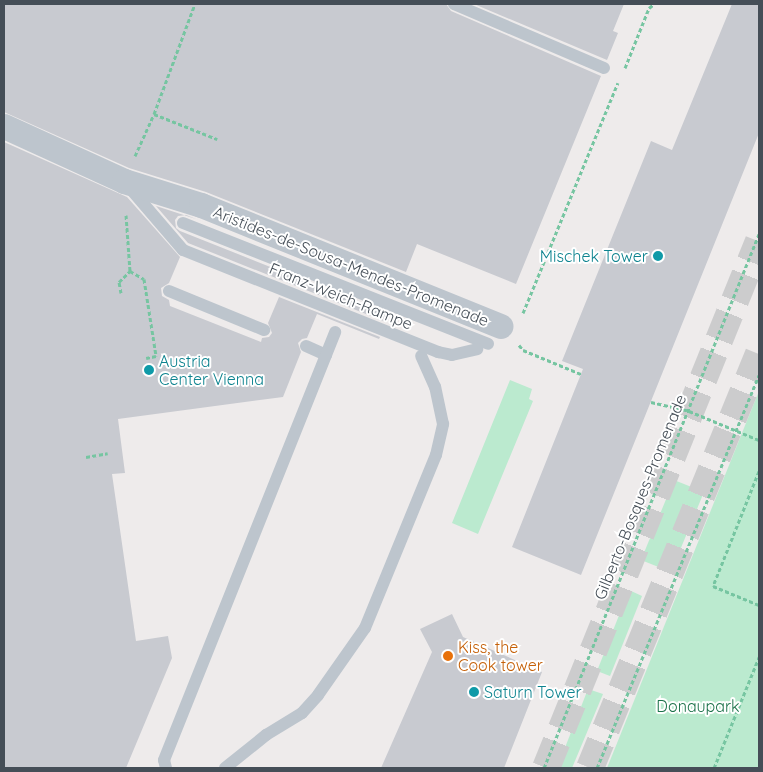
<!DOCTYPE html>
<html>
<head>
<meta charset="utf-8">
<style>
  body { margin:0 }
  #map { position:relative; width:763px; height:772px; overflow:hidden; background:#eeebeb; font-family:Quicksand,sans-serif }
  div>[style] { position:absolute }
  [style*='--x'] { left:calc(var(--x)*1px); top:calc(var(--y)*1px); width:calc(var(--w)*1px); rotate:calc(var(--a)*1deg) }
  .green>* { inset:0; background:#bbeacf }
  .building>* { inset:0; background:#c8cad0 }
  .secondary-tunnel>* { height:28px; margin-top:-14px; transform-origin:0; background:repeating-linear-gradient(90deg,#cccccd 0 28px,transparent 0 42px) }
  .path>* { height:3px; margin-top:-1.5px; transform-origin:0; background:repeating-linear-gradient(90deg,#76c5a1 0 4px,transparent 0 6.5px) }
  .lane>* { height:12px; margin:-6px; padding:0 6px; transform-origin:6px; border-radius:6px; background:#bdc5cd }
  .street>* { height:25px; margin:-12.5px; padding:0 12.5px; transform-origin:12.5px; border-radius:12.5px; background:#bdc5cd }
  .lane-bridge>* { height:12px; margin:-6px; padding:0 6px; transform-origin:6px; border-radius:6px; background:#bdc5cd }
  .street-bridge>* { height:25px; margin:-12.5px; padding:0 12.5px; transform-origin:12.5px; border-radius:12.5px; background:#bdc5cd }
  .dots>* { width:14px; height:14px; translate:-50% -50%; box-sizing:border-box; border:2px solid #fff; border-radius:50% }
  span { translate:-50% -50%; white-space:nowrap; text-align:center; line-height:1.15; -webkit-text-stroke:4px #fff; paint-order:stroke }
  .culture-label { font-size:16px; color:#0d838f }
  .right { translate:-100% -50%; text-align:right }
  .left { translate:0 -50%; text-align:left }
  .street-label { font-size:16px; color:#454e57 }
  .food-label { font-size:16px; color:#c56008 }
  .park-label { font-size:16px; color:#1c724a }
  .frame { position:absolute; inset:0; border:5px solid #454e57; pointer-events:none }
</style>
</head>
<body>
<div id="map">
  <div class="green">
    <div style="clip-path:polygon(510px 380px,532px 389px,529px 399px,533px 401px,478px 534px,452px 523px)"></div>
    <div style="clip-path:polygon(759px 391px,759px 768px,607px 768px,742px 433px)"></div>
    <div style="clip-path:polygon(674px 480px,704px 492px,671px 572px,641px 560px)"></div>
    <div style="clip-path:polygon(629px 590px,642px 596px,610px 676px,597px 671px)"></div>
    <div style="clip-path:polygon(588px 689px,603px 694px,572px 768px,557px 768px)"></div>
  </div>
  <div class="building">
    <div style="clip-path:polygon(4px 4px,446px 4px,451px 11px,601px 76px,516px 284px,417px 244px,406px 272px,206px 192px,129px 168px,4px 112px)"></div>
    <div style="clip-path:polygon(474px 4px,624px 4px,613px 31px,618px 33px,607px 60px)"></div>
    <div style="clip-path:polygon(732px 4px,759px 4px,759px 133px,581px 575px,512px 547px,583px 369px,562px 361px,651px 141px,672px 150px)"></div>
    <div style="clip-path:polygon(4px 142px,127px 197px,180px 257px,169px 283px,161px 288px,162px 296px,169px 300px,170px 306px,261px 342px,262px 338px,269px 337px,272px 333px,268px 323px,279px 297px,380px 337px,379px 339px,317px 314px,307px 338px,302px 339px,298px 343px,301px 352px,283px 397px,118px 419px,125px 473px,112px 474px,136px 641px,168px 636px,172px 658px,126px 768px,4px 768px)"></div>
    <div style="clip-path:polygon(156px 206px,196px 219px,337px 275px,186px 215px,178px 216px,175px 220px,176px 228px,180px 231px,389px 314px,386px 322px,188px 243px)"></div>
    <div style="clip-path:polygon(452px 614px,463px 637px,542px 672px,504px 768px,381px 768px,432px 652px,420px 629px)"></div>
  </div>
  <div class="secondary-tunnel">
    <div style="--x:546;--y:768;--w:568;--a:-67.99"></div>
    <div style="--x:590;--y:768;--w:447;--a:-67.8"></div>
  </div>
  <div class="path">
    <div style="--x:625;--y:68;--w:65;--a:-68.2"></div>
    <div style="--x:649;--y:8;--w:6;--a:-39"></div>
    <div style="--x:154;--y:114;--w:68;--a:21.6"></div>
    <div style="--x:135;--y:156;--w:46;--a:-65.7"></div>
    <div style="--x:154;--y:114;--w:117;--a:-69.6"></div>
    <div style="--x:126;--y:215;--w:56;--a:85.9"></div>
    <div style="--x:130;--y:271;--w:16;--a:30"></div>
    <div style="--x:144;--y:279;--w:78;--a:81.1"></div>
    <div style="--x:156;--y:356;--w:10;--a:169"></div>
    <div style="--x:121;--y:293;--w:11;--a:-100"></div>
    <div style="--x:119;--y:282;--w:16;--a:-45"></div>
    <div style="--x:523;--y:313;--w:249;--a:-67.6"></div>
    <div style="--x:519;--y:345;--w:6;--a:51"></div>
    <div style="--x:523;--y:350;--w:63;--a:22.5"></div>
    <div style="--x:651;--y:402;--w:39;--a:13"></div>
    <div style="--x:689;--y:411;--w:76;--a:22.5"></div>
    <div style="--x:86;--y:457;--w:22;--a:-10"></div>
    <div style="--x:759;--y:471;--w:124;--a:111.8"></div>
    <div style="--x:713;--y:586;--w:50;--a:22.4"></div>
    <div style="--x:544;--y:768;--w:576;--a:-68.07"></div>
    <div style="--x:597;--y:768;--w:425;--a:-67.6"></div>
    <div style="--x:714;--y:768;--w:120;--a:-67.9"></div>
  </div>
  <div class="lane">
    <div style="--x:454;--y:4;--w:163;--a:23.1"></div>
    <div style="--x:129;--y:187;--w:83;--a:49.4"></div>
    <div style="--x:183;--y:223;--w:328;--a:21.6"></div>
    <div style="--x:169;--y:291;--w:103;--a:22.3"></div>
    <div style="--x:306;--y:346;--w:22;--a:24"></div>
    <div style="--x:166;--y:768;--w:8;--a:-104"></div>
    <div style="--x:164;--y:760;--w:461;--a:-68.2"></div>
    <div style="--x:225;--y:768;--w:53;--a:-38.8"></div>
    <div style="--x:266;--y:735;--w:42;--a:-31.4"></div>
    <div style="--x:302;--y:713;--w:24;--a:-48"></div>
    <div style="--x:318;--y:695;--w:82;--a:-55"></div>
    <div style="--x:365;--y:628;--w:187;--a:-67.7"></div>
    <div style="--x:436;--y:455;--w:32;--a:-77"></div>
    <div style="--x:443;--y:424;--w:38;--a:-102"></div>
    <div style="--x:435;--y:387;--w:34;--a:-114"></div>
  </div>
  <div class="street">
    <div style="--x:4;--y:126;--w:132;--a:24.6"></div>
    <div style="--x:124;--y:181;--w:81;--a:17.3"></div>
  </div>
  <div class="lane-bridge">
    <div style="--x:183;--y:250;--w:275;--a:21.8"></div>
    <div style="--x:438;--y:352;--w:14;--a:12"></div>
    <div style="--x:452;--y:355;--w:26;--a:-13"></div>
  </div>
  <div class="street-bridge">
    <div style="--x:201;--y:205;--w:323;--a:22"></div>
  </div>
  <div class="dots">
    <div style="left:658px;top:256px;background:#0f9aa8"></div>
    <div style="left:149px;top:370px;background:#0f9aa8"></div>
    <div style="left:448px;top:656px;background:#e8710a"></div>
    <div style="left:474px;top:692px;background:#0f9aa8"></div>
  </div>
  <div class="culture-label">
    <span class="right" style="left:648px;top:256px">Mischek Tower</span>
    <span class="left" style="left:159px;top:370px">Austria<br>Center Vienna</span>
    <span class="left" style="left:484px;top:692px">Saturn Tower</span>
  </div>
  <div class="street-label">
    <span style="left:351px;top:266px;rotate:22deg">Aristides-de-Sousa-Mendes-Promenade</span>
    <span style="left:341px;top:296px;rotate:22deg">Franz-Weich-Rampe</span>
    <span style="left:640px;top:497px;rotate:-68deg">Gilberto-Bosques-Promenade</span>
  </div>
  <div class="food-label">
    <span class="left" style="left:458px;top:656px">Kiss, the<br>Cook tower</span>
  </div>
  <div class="park-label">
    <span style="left:698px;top:706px">Donaupark</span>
  </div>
  <div class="frame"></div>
</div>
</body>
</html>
